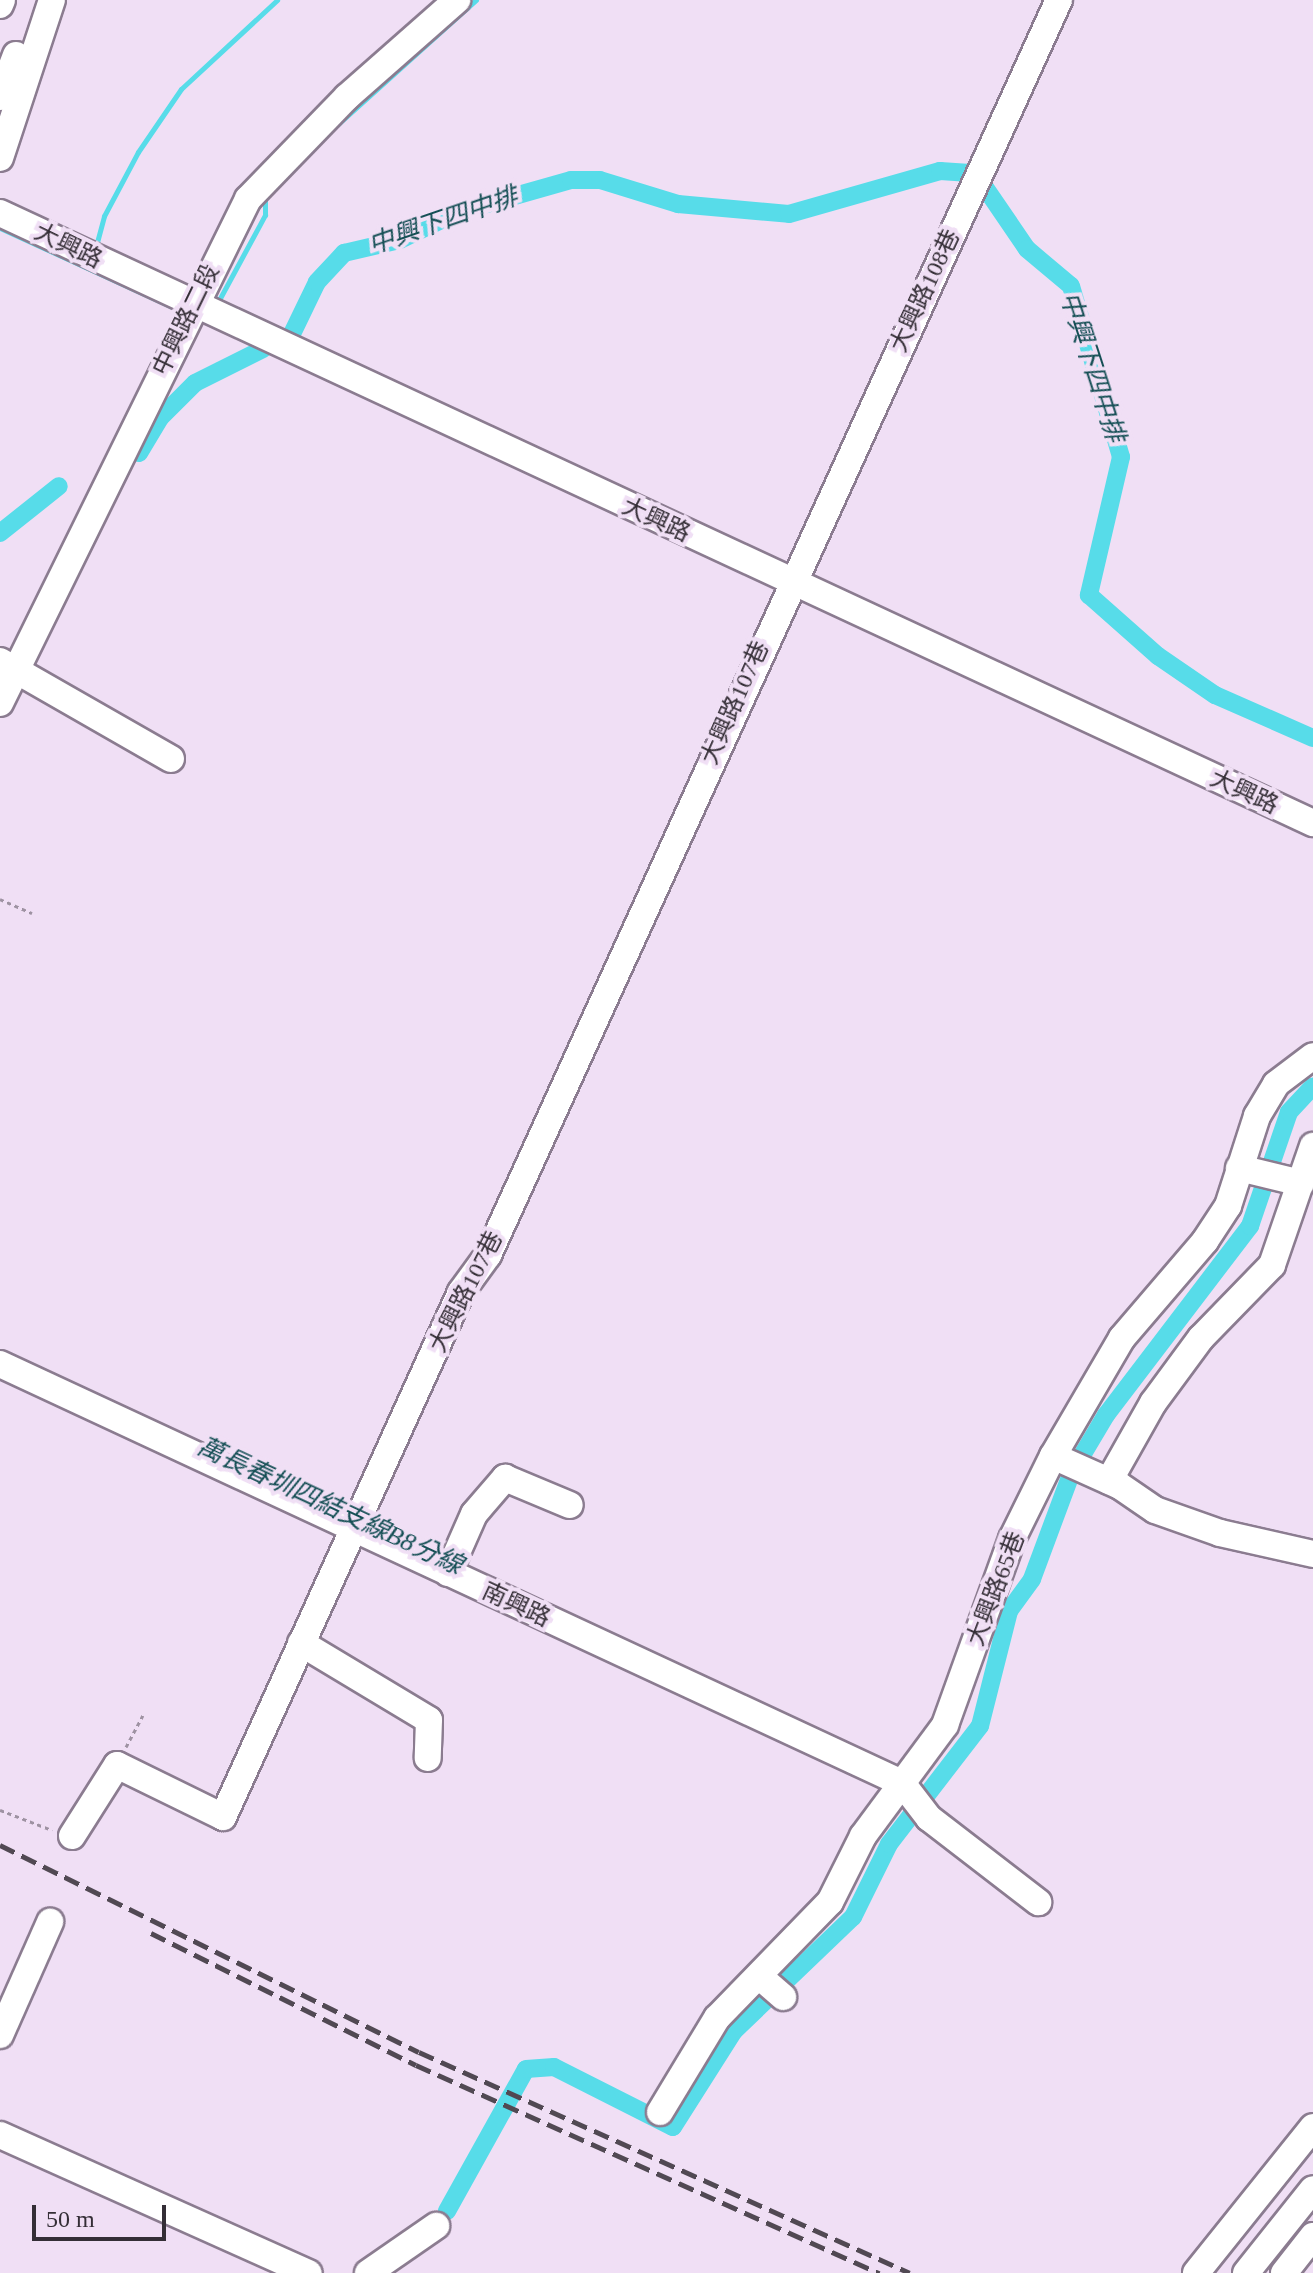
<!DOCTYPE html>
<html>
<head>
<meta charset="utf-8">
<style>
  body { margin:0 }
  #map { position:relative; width:1313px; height:2273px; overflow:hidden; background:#f0dff5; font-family:"Times New Roman","Noto Sans TC",serif }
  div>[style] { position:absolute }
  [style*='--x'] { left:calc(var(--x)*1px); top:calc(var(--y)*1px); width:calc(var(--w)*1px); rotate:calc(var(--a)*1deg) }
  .stream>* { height:5px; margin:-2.5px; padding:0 2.5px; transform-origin:2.5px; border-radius:2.5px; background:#57dce9 }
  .canal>* { height:18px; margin:-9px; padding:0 9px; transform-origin:9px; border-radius:9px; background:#57dce9 }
  .path>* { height:3px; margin-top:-1.5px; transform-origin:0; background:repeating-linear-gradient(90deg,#9e92a2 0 4px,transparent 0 8px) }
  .roads { filter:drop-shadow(2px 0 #8b7c90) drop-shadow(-2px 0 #8b7c90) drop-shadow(0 2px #8b7c90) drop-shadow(0 -2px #8b7c90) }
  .minor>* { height:26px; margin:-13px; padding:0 13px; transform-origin:13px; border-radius:13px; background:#fff }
  .rail>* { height:5px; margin-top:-2.5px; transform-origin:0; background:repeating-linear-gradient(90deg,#514953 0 16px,transparent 0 24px) }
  span { translate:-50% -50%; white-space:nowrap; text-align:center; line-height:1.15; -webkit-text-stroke:8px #f0dff5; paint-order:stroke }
  .street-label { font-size:24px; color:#342e36 }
  .water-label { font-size:26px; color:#154f55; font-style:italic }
  .scale { position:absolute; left:32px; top:2205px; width:134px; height:36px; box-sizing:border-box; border:4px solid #342e36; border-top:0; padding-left:10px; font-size:24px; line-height:28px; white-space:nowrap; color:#342e36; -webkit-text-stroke:6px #f0dff5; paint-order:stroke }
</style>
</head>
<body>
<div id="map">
  <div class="stream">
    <div style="--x:337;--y:125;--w:187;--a:-42"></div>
    <div style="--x:0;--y:228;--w:195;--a:24.6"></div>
    <div style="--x:96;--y:246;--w:31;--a:-75"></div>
    <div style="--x:104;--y:216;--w:72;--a:-62"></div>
    <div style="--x:138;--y:152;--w:76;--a:-55.7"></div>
    <div style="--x:181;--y:89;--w:131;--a:-42.8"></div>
    <div style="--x:208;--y:295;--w:12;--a:24"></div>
    <div style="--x:219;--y:300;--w:97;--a:-61.6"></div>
    <div style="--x:265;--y:215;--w:18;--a:-90"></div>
  </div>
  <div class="canal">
    <div style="--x:984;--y:186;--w:76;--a:55.7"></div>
    <div style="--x:1027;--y:249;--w:57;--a:40.1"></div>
    <div style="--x:1071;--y:286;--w:178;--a:73.7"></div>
    <div style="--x:1121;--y:457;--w:142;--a:103.1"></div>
    <div style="--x:1089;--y:595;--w:92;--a:41.5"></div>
    <div style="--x:1158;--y:656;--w:69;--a:34.4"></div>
    <div style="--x:1215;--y:695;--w:107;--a:23.7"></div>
    <div style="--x:289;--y:340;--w:64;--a:-64.2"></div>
    <div style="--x:317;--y:282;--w:40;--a:-47"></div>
    <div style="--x:344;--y:253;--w:57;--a:-13.1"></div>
    <div style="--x:400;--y:240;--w:64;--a:-25.8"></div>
    <div style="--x:458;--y:212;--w:117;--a:-15.8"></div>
    <div style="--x:571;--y:180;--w:29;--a:0"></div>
    <div style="--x:600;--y:180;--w:82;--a:17.1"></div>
    <div style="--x:678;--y:204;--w:111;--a:5.1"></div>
    <div style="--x:789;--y:214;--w:157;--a:-15.9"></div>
    <div style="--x:940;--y:171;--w:30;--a:4"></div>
    <div style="--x:139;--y:453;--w:41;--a:-59"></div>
    <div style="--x:160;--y:418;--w:49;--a:-45"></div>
    <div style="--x:195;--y:383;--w:76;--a:-26.6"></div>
    <div style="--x:0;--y:533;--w:75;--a:-38.5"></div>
    <div style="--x:447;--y:2211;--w:162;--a:-60.9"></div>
    <div style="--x:526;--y:2069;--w:28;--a:-4"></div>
    <div style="--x:554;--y:2067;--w:133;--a:26.8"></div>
    <div style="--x:673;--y:2127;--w:114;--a:-57.6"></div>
    <div style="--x:734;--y:2031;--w:165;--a:-43.8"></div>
    <div style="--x:853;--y:1917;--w:81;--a:-63.7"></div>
    <div style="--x:889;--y:1844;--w:149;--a:-52.4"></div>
    <div style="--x:980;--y:1726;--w:119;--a:-75.8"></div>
    <div style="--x:1009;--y:1611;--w:39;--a:-54"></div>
    <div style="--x:1032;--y:1579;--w:112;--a:-69.6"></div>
    <div style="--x:1071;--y:1474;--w:69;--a:-59.3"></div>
    <div style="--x:1106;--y:1415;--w:238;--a:-52.7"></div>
    <div style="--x:1250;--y:1226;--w:120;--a:-71.1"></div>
    <div style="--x:1289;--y:1112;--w:35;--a:-47"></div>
  </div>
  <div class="path">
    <div style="--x:0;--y:899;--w:35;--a:24"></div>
    <div style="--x:126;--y:1747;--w:36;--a:-62"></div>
    <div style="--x:0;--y:1810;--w:56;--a:21"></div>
  </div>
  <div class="roads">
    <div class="minor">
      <div style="--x:0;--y:5;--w:5;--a:-68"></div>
      <div style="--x:0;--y:97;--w:45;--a:-69.1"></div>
      <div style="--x:0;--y:158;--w:166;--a:-71.8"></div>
      <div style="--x:0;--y:213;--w:1448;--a:24.92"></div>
      <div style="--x:0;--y:661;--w:197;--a:29.8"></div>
      <div style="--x:0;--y:703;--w:562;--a:-63.8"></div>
      <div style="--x:248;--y:199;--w:142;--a:-45.9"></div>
      <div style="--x:347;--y:97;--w:147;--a:-41.4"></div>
      <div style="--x:1239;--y:1168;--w:64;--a:13.6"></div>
      <div style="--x:0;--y:1364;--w:995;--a:24.92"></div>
      <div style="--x:902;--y:1783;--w:44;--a:52.4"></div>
      <div style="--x:929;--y:1818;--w:138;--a:37.6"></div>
      <div style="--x:1053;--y:1456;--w:73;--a:24.1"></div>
      <div style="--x:1120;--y:1486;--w:42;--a:34.4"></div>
      <div style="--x:1155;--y:1510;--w:69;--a:19.5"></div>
      <div style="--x:1220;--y:1533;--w:95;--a:12.7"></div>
      <div style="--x:1109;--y:1481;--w:90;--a:-60.6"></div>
      <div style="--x:1153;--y:1403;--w:81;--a:-53.6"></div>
      <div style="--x:1201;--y:1338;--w:102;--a:-45.8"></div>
      <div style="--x:1272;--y:1265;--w:126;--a:-71"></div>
      <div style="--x:448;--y:1573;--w:64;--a:-66.2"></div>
      <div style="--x:474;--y:1514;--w:48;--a:-49.3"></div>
      <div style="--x:505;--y:1478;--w:70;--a:22.6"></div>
      <div style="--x:301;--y:1643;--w:149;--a:31"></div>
      <div style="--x:429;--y:1720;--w:38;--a:92"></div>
      <div style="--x:72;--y:1836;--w:84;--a:-57.6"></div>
      <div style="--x:117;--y:1765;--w:118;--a:26.1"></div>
      <div style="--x:223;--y:1817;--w:576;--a:-65.61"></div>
      <div style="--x:461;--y:1292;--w:46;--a:-53.9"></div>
      <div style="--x:488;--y:1255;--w:1379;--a:-65.54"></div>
      <div style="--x:759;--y:1976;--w:32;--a:41"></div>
      <div style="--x:0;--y:2035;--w:124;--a:-66.1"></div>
      <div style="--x:660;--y:2112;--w:110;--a:-58.8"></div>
      <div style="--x:717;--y:2018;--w:162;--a:-45.8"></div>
      <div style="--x:830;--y:1902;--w:74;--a:-63.4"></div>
      <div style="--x:863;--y:1836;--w:138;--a:-53.5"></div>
      <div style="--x:945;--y:1725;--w:198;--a:-70.2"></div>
      <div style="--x:1012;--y:1539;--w:93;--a:-63.7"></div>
      <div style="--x:1053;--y:1456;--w:137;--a:-59.7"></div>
      <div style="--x:1122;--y:1338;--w:128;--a:-49.4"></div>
      <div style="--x:1205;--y:1241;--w:42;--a:-56.7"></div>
      <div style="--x:1228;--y:1206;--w:95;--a:-72.1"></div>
      <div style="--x:1257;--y:1116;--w:37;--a:-59"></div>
      <div style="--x:1276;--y:1084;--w:46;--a:-37.1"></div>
      <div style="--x:0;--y:2135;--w:338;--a:24.1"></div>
      <div style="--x:368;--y:2273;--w:83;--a:-34.7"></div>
      <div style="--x:1196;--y:2273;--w:187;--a:-51.3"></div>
      <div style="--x:1246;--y:2273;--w:107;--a:-51.4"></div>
      <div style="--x:1284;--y:2273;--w:47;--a:-51.9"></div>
    </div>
  </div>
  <div class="rail">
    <div style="--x:0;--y:1845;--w:467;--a:26.3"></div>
    <div style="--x:419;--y:2052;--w:538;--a:24.23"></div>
    <div style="--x:151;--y:1933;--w:296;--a:26.5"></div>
    <div style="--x:416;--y:2065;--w:508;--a:24.19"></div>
  </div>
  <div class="street-label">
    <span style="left:68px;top:246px;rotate:26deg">大興路</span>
    <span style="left:925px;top:291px;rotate:-65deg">大興路108巷</span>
    <span style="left:186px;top:320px;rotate:-64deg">中興路二段</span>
    <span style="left:656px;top:520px;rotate:25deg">大興路</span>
    <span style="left:735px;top:703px;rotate:-66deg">大興路107巷</span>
    <span style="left:1244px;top:792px;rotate:25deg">大興路</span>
    <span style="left:466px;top:1292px;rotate:-63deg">大興路107巷</span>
    <span style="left:996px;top:1589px;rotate:-69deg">大興路65巷</span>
    <span style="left:516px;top:1605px;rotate:25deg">南興路</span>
  </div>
  <div class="water-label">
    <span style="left:443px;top:221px;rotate:-19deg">中興下四中排</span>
    <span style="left:1092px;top:367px;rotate:72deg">中興下四中排</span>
    <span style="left:330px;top:1506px;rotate:25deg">萬長春圳四結支線B8分線</span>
  </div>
  <div class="scale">50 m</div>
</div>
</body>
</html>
